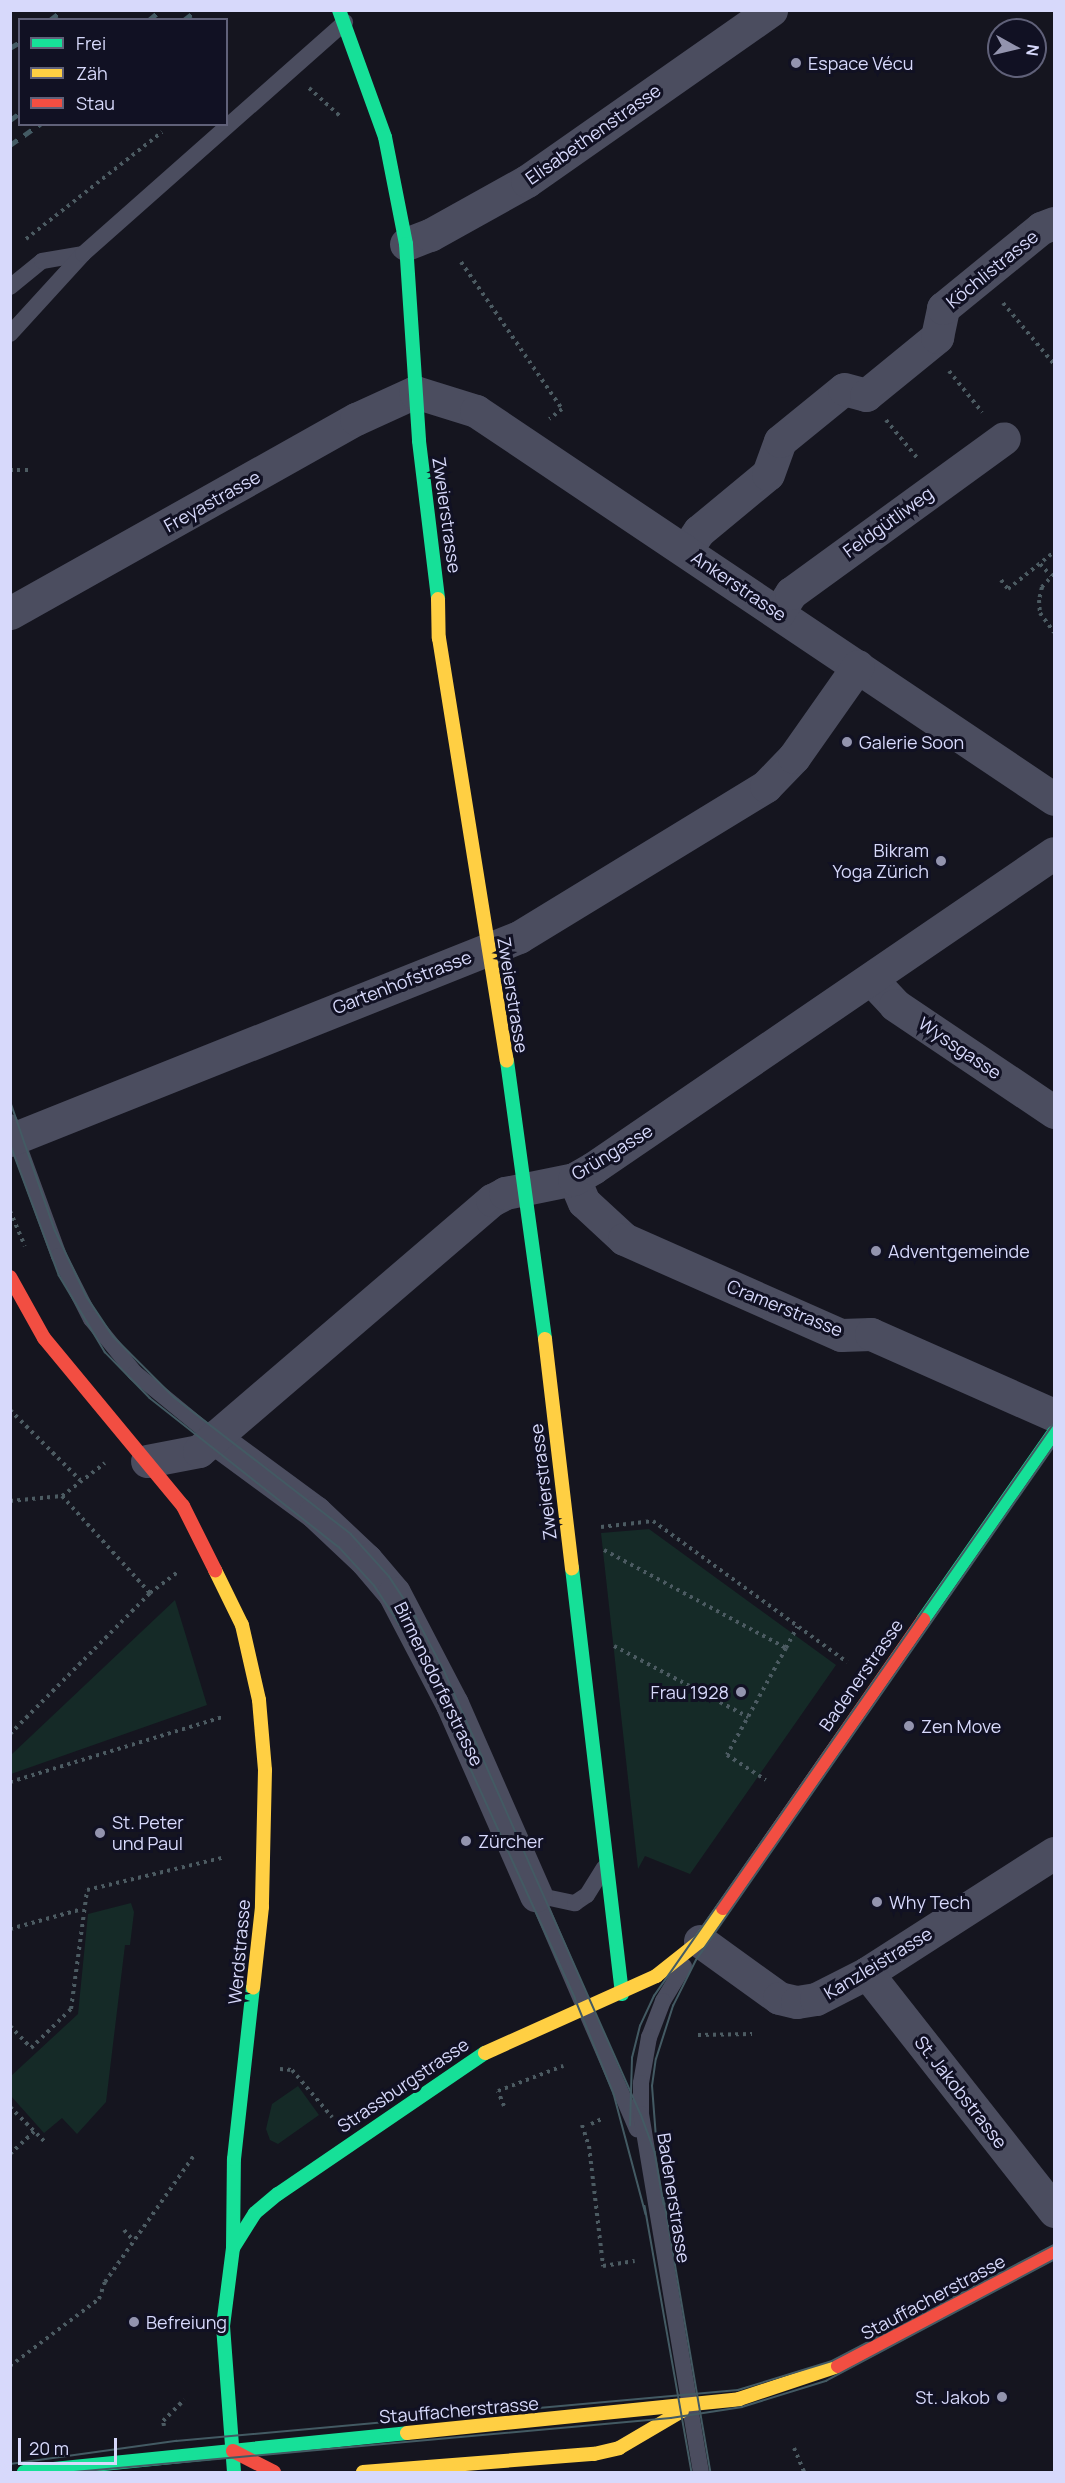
<!DOCTYPE html>
<html>
<head>
<meta charset="utf-8">
<style>
  body { margin:0 }
  #map { position:relative; width:1065px; height:2483px; overflow:hidden; background:#15151f; font-family:Manrope,sans-serif }
  div>[style] { position:absolute }
  [style*='--x'] { left:calc(var(--x)*1px); top:calc(var(--y)*1px); width:calc(var(--w)*1px); rotate:calc(var(--a)*1deg) }
  .green>* { inset:0; background:#152a27 }
  .path>* { height:4px; margin-top:-2px; transform-origin:0; background:repeating-linear-gradient(90deg,#4c5b62 0 3px,transparent 0 7.5px) }
  .lane>* { height:16px; margin:-8px; padding:0 8px; transform-origin:8px; border-radius:8px; background:#4b4d5f }
  .street>* { height:33px; margin:-16.5px; padding:0 16.5px; transform-origin:16.5px; border-radius:16.5px; background:#4b4d5f }
  .fast>* { height:14px; margin:-7px; padding:0 7px; transform-origin:7px; border-radius:7px; background:#16e098 }
  .slow>* { height:14px; margin:-7px; padding:0 7px; transform-origin:7px; border-radius:7px; background:#ffcf43 }
  .jam>* { height:14px; margin:-7px; padding:0 7px; transform-origin:7px; border-radius:7px; background:#f24e42 }
  .tram>* { height:1.5px; margin:-0.75px; padding:0 0.75px; transform-origin:0.75px; border-radius:0.75px; background:#435a63 }
  .rail>* { height:4.5px; margin-top:-2.25px; transform-origin:0; background:repeating-linear-gradient(90deg,#435a63 0 9px,transparent 0 17px) }
  .dots>* { width:16px; height:16px; translate:-50% -50%; box-sizing:border-box; border:3px solid #111123; border-radius:50% }
  span { translate:-50% -50%; white-space:nowrap; text-align:center; line-height:1.15; -webkit-text-stroke:6px #111123; paint-order:stroke }
  .poi-label { font-size:18px; color:#d7d9fb }
  .left { translate:0 -50%; text-align:left }
  .right { translate:-100% -50%; text-align:right }
  .street-label { font-size:18px; color:#d7d9fb }
  .frame { position:absolute; inset:0; border:12px solid #d7d9fb; pointer-events:none }
  .legend { position:absolute; left:18px; top:18px; width:210px; height:108px; box-sizing:border-box; background:#111123; border:2px solid #606179; margin:0; padding:8px 10px; list-style:none; font-size:18px; color:#d7d9fb }
  .legend li { display:flex; align-items:center; gap:12px; height:30px }
  .legend b { width:30px; border:2px solid #606179 }
  .north { position:absolute; left:987px; top:18px; width:60px; height:60px; box-sizing:border-box; background:#111123; border:2px solid #606179; border-radius:50%; rotate:98deg; font-size:16px; font-weight:700; line-height:24px; text-align:center; color:#d7d9fb }
  .north::after { content:''; display:block; margin:auto; width:21px; height:27px; background:#9394ae; clip-path:polygon(50% 0,100% 100%,50% 72%,0 100%) }
  .scale { position:absolute; left:18px; top:2438px; width:99px; height:27px; box-sizing:border-box; border:3px solid #d7d9fb; border-top:0; padding-left:8px; font-size:18px; line-height:21px; white-space:nowrap; color:#d7d9fb; -webkit-text-stroke:4px #111123; paint-order:stroke }
</style>
</head>
<body>
<div id="map">
  <div class="green">
    <div style="clip-path:polygon(649px 1529px,836px 1665px,690px 1874px,645px 1856px,638px 1869px,601px 1533px)"></div>
    <div style="clip-path:polygon(175px 1600px,207px 1705px,11px 1774px,11px 1755px)"></div>
    <div style="clip-path:polygon(131px 1903px,134px 1912px,130px 1945px,125px 1945px,106px 2102px,77px 2134px,62px 2118px,44px 2133px,11px 2096px,11px 2076px,78px 2014px,88px 1914px)"></div>
    <div style="clip-path:polygon(298px 2086px,319px 2115px,278px 2144px,270px 2140px,266px 2129px,272px 2104px)"></div>
  </div>
  <div class="path">
    <div style="--x:309;--y:88;--w:43;--a:42.2"></div>
    <div style="--x:26;--y:239;--w:173;--a:-38.2"></div>
    <div style="--x:461;--y:262;--w:178;--a:55.5"></div>
    <div style="--x:562;--y:409;--w:16;--a:142"></div>
    <div style="--x:1003;--y:303;--w:80;--a:50.1"></div>
    <div style="--x:949;--y:371;--w:53;--a:51.2"></div>
    <div style="--x:886;--y:420;--w:50;--a:50.6"></div>
    <div style="--x:10;--y:470;--w:20;--a:0"></div>
    <div style="--x:1040;--y:564;--w:16;--a:47"></div>
    <div style="--x:1054;--y:574;--w:18;--a:133"></div>
    <div style="--x:1042;--y:587;--w:13;--a:103"></div>
    <div style="--x:1039;--y:600;--w:13;--a:86"></div>
    <div style="--x:1040;--y:613;--w:24;--a:54"></div>
    <div style="--x:1001;--y:580;--w:11;--a:52"></div>
    <div style="--x:1008;--y:589;--w:59;--a:-38.8"></div>
    <div style="--x:10;--y:1211;--w:38;--a:67"></div>
    <div style="--x:10;--y:1410;--w:99;--a:45"></div>
    <div style="--x:62;--y:1496;--w:54;--a:-37.5"></div>
    <div style="--x:10;--y:1501;--w:52;--a:-5.5"></div>
    <div style="--x:62;--y:1496;--w:131;--a:47.8"></div>
    <div style="--x:601;--y:1527;--w:52;--a:-6.6"></div>
    <div style="--x:653;--y:1521;--w:240;--a:36"></div>
    <div style="--x:604;--y:1550;--w:207;--a:28.3"></div>
    <div style="--x:786;--y:1648;--w:122;--a:118.9"></div>
    <div style="--x:727;--y:1755;--w:46;--a:32.7"></div>
    <div style="--x:614;--y:1646;--w:152;--a:27.9"></div>
    <div style="--x:786;--y:1648;--w:24;--a:-62"></div>
    <div style="--x:10;--y:1734;--w:199;--a:-45.2"></div>
    <div style="--x:150;--y:1593;--w:35;--a:-37"></div>
    <div style="--x:10;--y:1782;--w:222;--a:-17"></div>
    <div style="--x:10;--y:1929;--w:75;--a:-15.5"></div>
    <div style="--x:10;--y:2026;--w:30;--a:46"></div>
    <div style="--x:31;--y:2048;--w:56;--a:-44.3"></div>
    <div style="--x:71;--y:2009;--w:120;--a:-82.3"></div>
    <div style="--x:87;--y:1890;--w:142;--a:-13.4"></div>
    <div style="--x:698;--y:2035;--w:54;--a:-1.1"></div>
    <div style="--x:280;--y:2069;--w:12;--a:5"></div>
    <div style="--x:292;--y:2070;--w:62;--a:49.6"></div>
    <div style="--x:504;--y:2106;--w:16;--a:-112"></div>
    <div style="--x:498;--y:2091;--w:70;--a:-21"></div>
    <div style="--x:10;--y:2107;--w:49;--a:45"></div>
    <div style="--x:591;--y:2124;--w:14;--a:-25"></div>
    <div style="--x:582;--y:2125;--w:22;--a:72"></div>
    <div style="--x:589;--y:2146;--w:121;--a:83.3"></div>
    <div style="--x:603;--y:2266;--w:32;--a:-9"></div>
    <div style="--x:10;--y:2154;--w:33;--a:-43"></div>
    <div style="--x:124;--y:2230;--w:15;--a:48"></div>
    <div style="--x:10;--y:2366;--w:111;--a:-37"></div>
    <div style="--x:99;--y:2299;--w:18;--a:-71"></div>
    <div style="--x:105;--y:2282;--w:156;--a:-54.9"></div>
    <div style="--x:164;--y:2426;--w:5;--a:-101"></div>
    <div style="--x:163;--y:2421;--w:30;--a:-45"></div>
    <div style="--x:794;--y:2448;--w:26;--a:67"></div>
  </div>
  <div class="lane">
    <div style="--x:10;--y:287;--w:41;--a:-39.1"></div>
    <div style="--x:42;--y:261;--w:42;--a:-9.7"></div>
    <div style="--x:10;--y:334;--w:108;--a:-47.6"></div>
    <div style="--x:83;--y:254;--w:350;--a:-41.5"></div>
    <div style="--x:10;--y:1122;--w:143;--a:69.9"></div>
    <div style="--x:59;--y:1256;--w:71;--a:63.1"></div>
    <div style="--x:91;--y:1319;--w:70;--a:50.8"></div>
    <div style="--x:135;--y:1373;--w:101;--a:39.4"></div>
    <div style="--x:536;--y:1895;--w:255;--a:66.7"></div>
    <div style="--x:536;--y:1895;--w:40;--a:12"></div>
    <div style="--x:575;--y:1903;--w:14;--a:-34"></div>
    <div style="--x:587;--y:1895;--w:32;--a:-58"></div>
    <div style="--x:684;--y:1966;--w:41;--a:121"></div>
    <div style="--x:663;--y:2001;--w:39;--a:111"></div>
    <div style="--x:649;--y:2037;--w:47;--a:99.9"></div>
    <div style="--x:641;--y:2083;--w:31;--a:90"></div>
    <div style="--x:641;--y:2114;--w:363;--a:80.5"></div>
  </div>
  <div class="street">
    <div style="--x:406;--y:244;--w:26;--a:-21"></div>
    <div style="--x:430;--y:235;--w:111;--a:-29.1"></div>
    <div style="--x:527;--y:181;--w:298;--a:-35"></div>
    <div style="--x:686;--y:550;--w:23;--a:-56"></div>
    <div style="--x:699;--y:531;--w:89;--a:-39.6"></div>
    <div style="--x:768;--y:474;--w:35;--a:-70"></div>
    <div style="--x:780;--y:441;--w:82;--a:-39.1"></div>
    <div style="--x:844;--y:389;--w:23;--a:15"></div>
    <div style="--x:866;--y:395;--w:92;--a:-39.2"></div>
    <div style="--x:937;--y:337;--w:30;--a:-78"></div>
    <div style="--x:943;--y:308;--w:127;--a:-39.2"></div>
    <div style="--x:1041;--y:228;--w:14;--a:-21"></div>
    <div style="--x:10;--y:613;--w:397;--a:-29.3"></div>
    <div style="--x:356;--y:419;--w:65;--a:-24.6"></div>
    <div style="--x:415;--y:392;--w:64;--a:17.3"></div>
    <div style="--x:476;--y:411;--w:696;--a:33.87"></div>
    <div style="--x:778;--y:613;--w:24;--a:-57"></div>
    <div style="--x:791;--y:593;--w:263;--a:-36"></div>
    <div style="--x:871;--y:979;--w:35;--a:47"></div>
    <div style="--x:895;--y:1005;--w:192;--a:33.9"></div>
    <div style="--x:10;--y:1140;--w:548;--a:-21.74"></div>
    <div style="--x:519;--y:937;--w:289;--a:-31.4"></div>
    <div style="--x:766;--y:786;--w:40;--a:-46"></div>
    <div style="--x:794;--y:757;--w:111;--a:-54.9"></div>
    <div style="--x:574;--y:1179;--w:25;--a:67"></div>
    <div style="--x:584;--y:1202;--w:54;--a:42.8"></div>
    <div style="--x:624;--y:1239;--w:237;--a:23.9"></div>
    <div style="--x:841;--y:1335;--w:30;--a:-2"></div>
    <div style="--x:871;--y:1334;--w:200;--a:23.9"></div>
    <div style="--x:213;--y:1437;--w:127;--a:36.3"></div>
    <div style="--x:315;--y:1512;--w:70;--a:43.3"></div>
    <div style="--x:366;--y:1560;--w:43;--a:49.7"></div>
    <div style="--x:394;--y:1593;--w:125;--a:62.4"></div>
    <div style="--x:452;--y:1704;--w:209;--a:66.3"></div>
    <div style="--x:147;--y:1461;--w:53;--a:-10.9"></div>
    <div style="--x:199;--y:1451;--w:386;--a:-40.6"></div>
    <div style="--x:492;--y:1200;--w:15;--a:-28"></div>
    <div style="--x:505;--y:1193;--w:70;--a:-11.5"></div>
    <div style="--x:574;--y:1179;--w:22;--a:-30"></div>
    <div style="--x:593;--y:1168;--w:558;--a:-34.34"></div>
    <div style="--x:700;--y:1941;--w:97;--a:35.8"></div>
    <div style="--x:779;--y:1998;--w:18;--a:13"></div>
    <div style="--x:797;--y:2002;--w:19;--a:-9"></div>
    <div style="--x:816;--y:1999;--w:57;--a:-27"></div>
    <div style="--x:867;--y:1973;--w:222;--a:-32.7"></div>
    <div style="--x:867;--y:1973;--w:303;--a:51.8"></div>
  </div>
  <div class="fast">
    <div style="--x:339;--y:10;--w:135;--a:70.1"></div>
    <div style="--x:385;--y:137;--w:109;--a:78.9"></div>
    <div style="--x:406;--y:244;--w:197;--a:86.2"></div>
    <div style="--x:419;--y:441;--w:159;--a:83.1"></div>
    <div style="--x:507;--y:1061;--w:281;--a:82.2"></div>
    <div style="--x:572;--y:1568;--w:429;--a:83.3"></div>
    <div style="--x:923;--y:1620;--w:229;--a:-55.1"></div>
    <div style="--x:233;--y:2248;--w:41;--a:-57.8"></div>
    <div style="--x:255;--y:2213;--w:30;--a:-40"></div>
    <div style="--x:278;--y:2194;--w:250;--a:-34.3"></div>
    <div style="--x:24;--y:2472;--w:385;--a:-5.8"></div>
    <div style="--x:234;--y:2472;--w:146;--a:-94.3"></div>
    <div style="--x:223;--y:2326;--w:79;--a:-82.7"></div>
    <div style="--x:233;--y:2248;--w:89;--a:-89.4"></div>
    <div style="--x:234;--y:2159;--w:172;--a:-83.7"></div>
  </div>
  <div class="slow">
    <div style="--x:438;--y:599;--w:39;--a:89"></div>
    <div style="--x:439;--y:638;--w:428;--a:80.9"></div>
    <div style="--x:545;--y:1339;--w:231;--a:83.3"></div>
    <div style="--x:215;--y:1570;--w:61;--a:63.9"></div>
    <div style="--x:242;--y:1625;--w:77;--a:77.2"></div>
    <div style="--x:259;--y:1700;--w:70;--a:85.1"></div>
    <div style="--x:265;--y:1770;--w:137;--a:91.3"></div>
    <div style="--x:262;--y:1907;--w:81;--a:96.3"></div>
    <div style="--x:485;--y:2053;--w:188;--a:-24.2"></div>
    <div style="--x:656;--y:1976;--w:56;--a:-38.5"></div>
    <div style="--x:700;--y:1941;--w:40;--a:-55.1"></div>
    <div style="--x:407;--y:2433;--w:334;--a:-5.8"></div>
    <div style="--x:739;--y:2399;--w:104;--a:-18.4"></div>
    <div style="--x:363;--y:2472;--w:232;--a:-4.5"></div>
    <div style="--x:594;--y:2454;--w:26;--a:-13"></div>
    <div style="--x:619;--y:2448;--w:73;--a:-30.4"></div>
  </div>
  <div class="jam">
    <div style="--x:10;--y:1277;--w:70;--a:60.9"></div>
    <div style="--x:44;--y:1338;--w:218;--a:50.4"></div>
    <div style="--x:183;--y:1506;--w:72;--a:63.4"></div>
    <div style="--x:723;--y:1908;--w:351;--a:-55.2"></div>
    <div style="--x:838;--y:2366;--w:244;--a:-27.8"></div>
    <div style="--x:233;--y:2451;--w:46;--a:27.1"></div>
  </div>
  <div class="tram">
    <div style="--x:10;--y:1100;--w:138;--a:70.9"></div>
    <div style="--x:55;--y:1230;--w:74;--a:64.5"></div>
    <div style="--x:87;--y:1297;--w:47;--a:56.3"></div>
    <div style="--x:113;--y:1336;--w:86;--a:45"></div>
    <div style="--x:174;--y:1397;--w:224;--a:37.7"></div>
    <div style="--x:351;--y:1534;--w:57;--a:47.9"></div>
    <div style="--x:389;--y:1576;--w:49;--a:56.6"></div>
    <div style="--x:416;--y:1617;--w:60;--a:62.2"></div>
    <div style="--x:444;--y:1670;--w:486;--a:66.1"></div>
    <div style="--x:641;--y:2114;--w:40;--a:69.8"></div>
    <div style="--x:655;--y:2152;--w:53;--a:80.2"></div>
    <div style="--x:10;--y:1143;--w:141;--a:69.6"></div>
    <div style="--x:59;--y:1275;--w:90;--a:59.1"></div>
    <div style="--x:105;--y:1352;--w:64;--a:45.6"></div>
    <div style="--x:150;--y:1398;--w:241;--a:38.3"></div>
    <div style="--x:339;--y:1547;--w:52;--a:47.4"></div>
    <div style="--x:374;--y:1585;--w:55;--a:56.9"></div>
    <div style="--x:404;--y:1631;--w:52;--a:61.5"></div>
    <div style="--x:429;--y:1677;--w:353;--a:65.5"></div>
    <div style="--x:575;--y:1998;--w:104;--a:67.9"></div>
    <div style="--x:614;--y:2094;--w:124;--a:75.1"></div>
    <div style="--x:630;--y:2126;--w:68;--a:-88.3"></div>
    <div style="--x:632;--y:2058;--w:33;--a:-76"></div>
    <div style="--x:640;--y:2026;--w:33;--a:-65"></div>
    <div style="--x:654;--y:1996;--w:699;--a:-55.08"></div>
    <div style="--x:656;--y:2138;--w:52;--a:-94.4"></div>
    <div style="--x:652;--y:2086;--w:27;--a:-82"></div>
    <div style="--x:656;--y:2059;--w:56;--a:-72.2"></div>
    <div style="--x:673;--y:2006;--w:51;--a:-63.4"></div>
    <div style="--x:696;--y:1960;--w:626;--a:-55.14"></div>
    <div style="--x:664;--y:2198;--w:278;--a:80.3"></div>
    <div style="--x:645;--y:2206;--w:270;--a:80"></div>
    <div style="--x:10;--y:2464;--w:168;--a:-7.9"></div>
    <div style="--x:176;--y:2441;--w:564;--a:-5.19"></div>
    <div style="--x:738;--y:2390;--w:98;--a:-17.1"></div>
    <div style="--x:832;--y:2361;--w:250;--a:-27.6"></div>
    <div style="--x:74;--y:2472;--w:599;--a:-5.17"></div>
    <div style="--x:671;--y:2418;--w:72;--a:-8.8"></div>
    <div style="--x:742;--y:2407;--w:88;--a:-17.2"></div>
    <div style="--x:826;--y:2381;--w:258;--a:-28"></div>
  </div>
  <div class="rail">
    <div style="--x:50;--y:20;--w:16;--a:-38"></div>
    <div style="--x:149;--y:20;--w:16;--a:-40"></div>
    <div style="--x:184;--y:20;--w:16;--a:-38"></div>
    <div style="--x:10;--y:48;--w:12;--a:-31"></div>
    <div style="--x:10;--y:120;--w:12;--a:-35"></div>
    <div style="--x:10;--y:145;--w:37;--a:-35"></div>
  </div>
  <div class="dots">
    <div style="left:796px;top:63px;background:#9394ae"></div>
    <div style="left:847px;top:742px;background:#9394ae"></div>
    <div style="left:941px;top:861px;background:#9394ae"></div>
    <div style="left:876px;top:1251px;background:#9394ae"></div>
    <div style="left:741px;top:1692px;background:#9394ae"></div>
    <div style="left:909px;top:1726px;background:#9394ae"></div>
    <div style="left:100px;top:1833px;background:#9394ae"></div>
    <div style="left:466px;top:1841px;background:#9394ae"></div>
    <div style="left:877px;top:1902px;background:#9394ae"></div>
    <div style="left:134px;top:2322px;background:#9394ae"></div>
    <div style="left:1002px;top:2397px;background:#9394ae"></div>
  </div>
  <div class="poi-label">
    <span class="left" style="left:808px;top:63px">Espace Vécu</span>
    <span class="left" style="left:859px;top:742px">Galerie Soon</span>
    <span class="right" style="left:929px;top:861px">Bikram<br>Yoga Zürich</span>
    <span class="left" style="left:888px;top:1251px">Adventgemeinde</span>
    <span class="right" style="left:729px;top:1692px">Frau 1928</span>
    <span class="left" style="left:921px;top:1726px">Zen Move</span>
    <span class="left" style="left:112px;top:1833px">St. Peter<br>und Paul</span>
    <span class="left" style="left:478px;top:1841px">Zürcher</span>
    <span class="left" style="left:889px;top:1902px">Why Tech</span>
    <span class="left" style="left:146px;top:2322px">Befreiung</span>
    <span class="right" style="left:990px;top:2397px">St. Jakob</span>
  </div>
  <div class="street-label">
    <span style="left:593px;top:134px;rotate:-35deg">Elisabethenstrasse</span>
    <span style="left:992px;top:269px;rotate:-39deg">Köchlistrasse</span>
    <span style="left:212px;top:501px;rotate:-29deg">Freyastrasse</span>
    <span style="left:447px;top:515px;rotate:82deg">Zweierstrasse</span>
    <span style="left:888px;top:522px;rotate:-36deg">Feldgütliweg</span>
    <span style="left:739px;top:586px;rotate:34deg">Ankerstrasse</span>
    <span style="left:402px;top:982px;rotate:-21deg">Gartenhofstrasse</span>
    <span style="left:513px;top:995px;rotate:81deg">Zweierstrasse</span>
    <span style="left:960px;top:1048px;rotate:34deg">Wyssgasse</span>
    <span style="left:612px;top:1152px;rotate:-31deg">Grüngasse</span>
    <span style="left:785px;top:1308px;rotate:22deg">Cramerstrasse</span>
    <span style="left:543px;top:1482px;rotate:-97deg">Zweierstrasse</span>
    <span style="left:861px;top:1675px;rotate:-55deg">Badenerstrasse</span>
    <span style="left:439px;top:1684px;rotate:64deg">Birmensdorferstrasse</span>
    <span style="left:239px;top:1952px;rotate:-85deg">Werdstrasse</span>
    <span style="left:878px;top:1963px;rotate:-31deg">Kanzleistrasse</span>
    <span style="left:403px;top:2085px;rotate:-34deg">Strassburgstrasse</span>
    <span style="left:961px;top:2092px;rotate:52deg">St. Jakobstrasse</span>
    <span style="left:674px;top:2198px;rotate:81deg">Badenerstrasse</span>
    <span style="left:933px;top:2297px;rotate:-28deg">Stauffacherstrasse</span>
    <span style="left:459px;top:2410px;rotate:-5deg">Stauffacherstrasse</span>
  </div>
  <div class="frame"></div>
  <ul class="legend">
  <li><b style="height:8px;background:#16e098"></b>Frei</li>
  <li><b style="height:8px;background:#ffcf43"></b>Zäh</li>
  <li><b style="height:8px;background:#f24e42"></b>Stau</li>
  </ul>
  <div class="north">N</div>
  <div class="scale">20 m</div>
</div>
</body>
</html>
